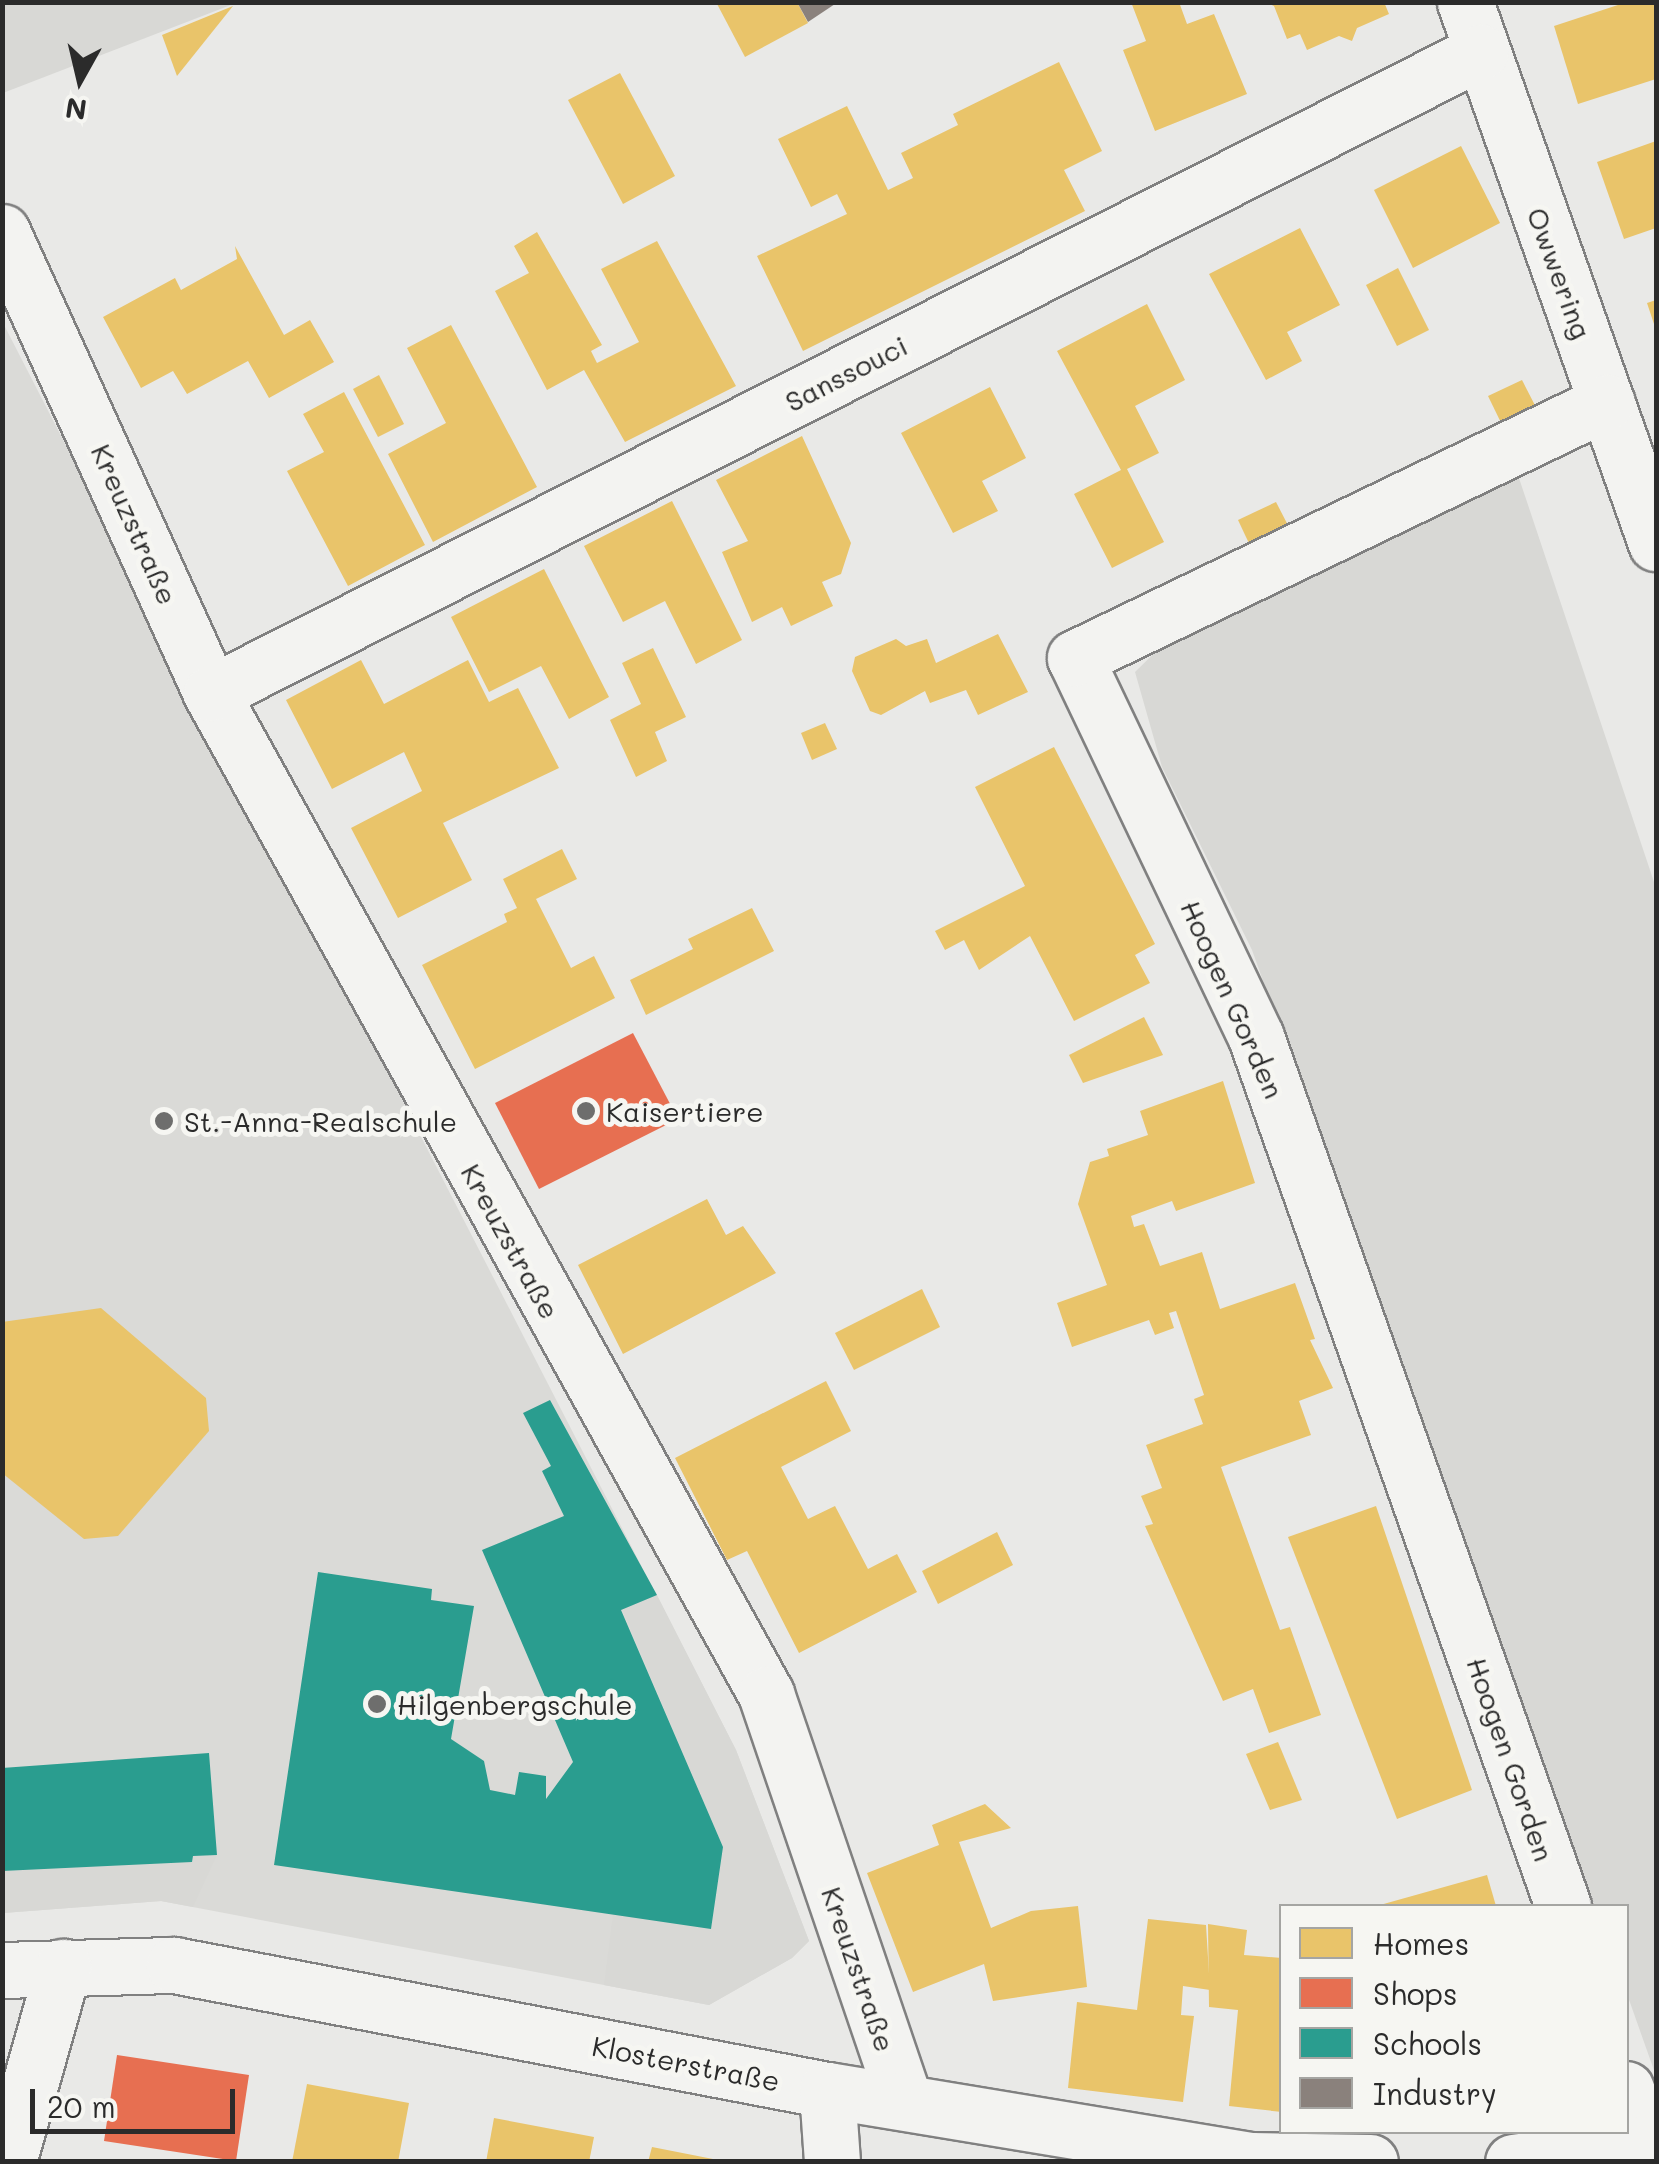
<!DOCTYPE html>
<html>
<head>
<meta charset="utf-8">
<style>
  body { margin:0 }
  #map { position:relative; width:1659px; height:2164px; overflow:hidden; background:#e9e9e7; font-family:Mali,sans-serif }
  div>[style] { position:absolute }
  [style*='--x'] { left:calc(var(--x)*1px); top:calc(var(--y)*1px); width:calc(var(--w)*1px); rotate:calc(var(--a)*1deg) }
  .built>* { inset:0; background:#dadad7 }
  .green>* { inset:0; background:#d8d8d5 }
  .homes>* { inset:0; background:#e9c46a }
  .shops>* { inset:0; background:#e76f51 }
  .schools>* { inset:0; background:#2a9d8f }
  .industry>* { inset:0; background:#8a817c }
  .roads { filter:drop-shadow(2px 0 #808080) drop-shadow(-2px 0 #808080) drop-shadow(0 2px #808080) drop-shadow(0 -2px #808080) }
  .minor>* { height:55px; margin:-27.5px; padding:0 27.5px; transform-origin:27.5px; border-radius:27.5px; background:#f3f3f1 }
  .dots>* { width:28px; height:28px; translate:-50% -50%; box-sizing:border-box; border:5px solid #f6f6f2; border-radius:50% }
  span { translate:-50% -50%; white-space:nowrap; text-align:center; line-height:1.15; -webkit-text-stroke:10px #f6f6f2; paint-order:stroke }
  .street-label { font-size:28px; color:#2b2b2b }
  .poi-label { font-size:28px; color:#2b2b2b }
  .left { translate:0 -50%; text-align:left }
  .frame { position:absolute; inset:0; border:5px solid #2b2b2b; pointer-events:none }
  .legend { position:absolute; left:1279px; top:1904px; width:350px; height:230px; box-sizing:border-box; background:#f6f6f2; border:2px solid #a5a5a2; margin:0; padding:12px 18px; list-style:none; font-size:30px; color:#2b2b2b }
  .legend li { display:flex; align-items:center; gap:20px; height:50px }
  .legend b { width:50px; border:2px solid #a5a5a2 }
  .north { position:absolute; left:30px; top:30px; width:100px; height:100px; -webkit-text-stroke:8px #f6f6f2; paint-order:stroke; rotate:188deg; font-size:28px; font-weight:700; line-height:40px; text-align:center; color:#2b2b2b }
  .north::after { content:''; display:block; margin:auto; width:35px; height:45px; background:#2b2b2b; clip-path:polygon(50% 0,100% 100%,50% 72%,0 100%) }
  .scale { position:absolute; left:30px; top:2089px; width:205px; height:45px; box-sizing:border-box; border:5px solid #2b2b2b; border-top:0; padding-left:12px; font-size:30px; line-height:35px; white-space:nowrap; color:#2b2b2b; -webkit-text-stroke:8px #f6f6f2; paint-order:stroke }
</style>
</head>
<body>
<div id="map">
  <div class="built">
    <div style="clip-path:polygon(2px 321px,736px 1750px,809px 1941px,792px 1958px,709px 2005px,161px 1901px,3px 1913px)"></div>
  </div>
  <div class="green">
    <div style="clip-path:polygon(3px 3px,236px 3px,3px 93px)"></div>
    <div style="clip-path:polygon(1514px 463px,1656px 888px,1656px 2076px,1627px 1994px,1626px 1906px,1595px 1906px,1252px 950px,1162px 767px,1135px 672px,1191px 617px)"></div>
    <div style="clip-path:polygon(657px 1595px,736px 1750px,809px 1941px,792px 1958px,709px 2005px,604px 1985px,613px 1914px,723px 1847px,622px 1609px)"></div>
    <div style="clip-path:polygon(217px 1855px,193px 1907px,161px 1901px,3px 1913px,3px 1871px,192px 1862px,193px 1856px)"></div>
  </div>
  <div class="homes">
    <div style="clip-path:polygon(716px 2px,797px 2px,808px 23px,745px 57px)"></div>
    <div style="clip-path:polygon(1131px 2px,1179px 2px,1187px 24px,1214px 14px,1247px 94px,1155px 131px,1123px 50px,1146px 41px)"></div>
    <div style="clip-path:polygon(1265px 2px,1384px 2px,1389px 14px,1357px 28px,1352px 41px,1339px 36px,1307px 50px,1300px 34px,1287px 39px,1274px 6px)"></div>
    <div style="clip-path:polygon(1627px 2px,1656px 2px,1656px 79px,1578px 104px,1554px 26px)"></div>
    <div style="clip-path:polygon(233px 6px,177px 76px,162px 35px)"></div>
    <div style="clip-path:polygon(1059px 62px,1102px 151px,1064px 170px,1085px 211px,803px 351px,757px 256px,847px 214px,837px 194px,811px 207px,778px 139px,847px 106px,888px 190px,913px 178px,901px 153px,958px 125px,953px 114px)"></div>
    <div style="clip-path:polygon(620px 73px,675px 176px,623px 204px,568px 100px)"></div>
    <div style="clip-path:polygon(1656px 141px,1656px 228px,1624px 239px,1597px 162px)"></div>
    <div style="clip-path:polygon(1461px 146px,1500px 223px,1413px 268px,1374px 190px)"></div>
    <div style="clip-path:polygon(1300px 228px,1340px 305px,1287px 332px,1302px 361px,1266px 380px,1209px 274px)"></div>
    <div style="clip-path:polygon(537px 232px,602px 345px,591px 351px,597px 363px,639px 342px,601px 269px,657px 241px,736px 386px,625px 442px,584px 370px,547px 390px,495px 291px,529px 273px,514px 246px)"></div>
    <div style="clip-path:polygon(235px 246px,284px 335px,310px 320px,334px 362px,269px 398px,248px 361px,187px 394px,173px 371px,141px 388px,103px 317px,175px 278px,181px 290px,237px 259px)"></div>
    <div style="clip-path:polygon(1398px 268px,1429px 330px,1397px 346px,1366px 285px)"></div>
    <div style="clip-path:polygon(1656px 300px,1656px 330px,1647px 303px)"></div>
    <div style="clip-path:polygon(1147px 304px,1185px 380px,1135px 406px,1159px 453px,1127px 469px,1164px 542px,1112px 568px,1074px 494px,1121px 470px,1057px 351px)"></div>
    <div style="clip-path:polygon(451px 325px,537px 487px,433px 542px,388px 454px,446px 423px,407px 348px)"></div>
    <div style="clip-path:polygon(379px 375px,404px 424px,378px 437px,353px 389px)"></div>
    <div style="clip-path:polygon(1522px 380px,1541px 417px,1507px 435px,1488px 396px)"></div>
    <div style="clip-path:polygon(990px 387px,1026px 458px,982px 481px,998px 511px,953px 533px,901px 433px)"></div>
    <div style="clip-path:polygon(344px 392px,425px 545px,348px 586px,287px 471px,324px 452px,303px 414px)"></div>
    <div style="clip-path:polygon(802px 436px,851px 543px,841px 574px,822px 582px,833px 606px,791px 626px,782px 607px,752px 622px,722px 552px,748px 541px,716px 480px)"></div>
    <div style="clip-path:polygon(672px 501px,742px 640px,696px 664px,665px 601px,623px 622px,584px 546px)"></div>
    <div style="clip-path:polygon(1276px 502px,1293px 535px,1254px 554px,1238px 520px)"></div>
    <div style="clip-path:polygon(544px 569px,609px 697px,569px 719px,541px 666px,489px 692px,451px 617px)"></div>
    <div style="clip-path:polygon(998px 634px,1028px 692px,978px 715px,966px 690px,930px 703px,925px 691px,881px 715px,870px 711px,852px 671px,855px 657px,896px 639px,906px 646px,927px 639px,936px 663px)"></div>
    <div style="clip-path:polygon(653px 648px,686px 717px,655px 732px,667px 761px,636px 777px,610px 720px,641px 704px,622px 663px)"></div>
    <div style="clip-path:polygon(361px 660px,384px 704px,468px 660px,489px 702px,518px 688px,559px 768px,443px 823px,472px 880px,398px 918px,351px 828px,422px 791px,404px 752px,332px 789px,286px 700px)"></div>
    <div style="clip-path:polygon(825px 723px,837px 749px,812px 760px,801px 733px)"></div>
    <div style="clip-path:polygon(1054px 747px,1155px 944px,1135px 955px,1150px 983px,1074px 1021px,1030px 936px,979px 970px,964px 940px,945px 950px,935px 931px,1025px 886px,975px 787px)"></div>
    <div style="clip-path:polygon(562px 849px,577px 879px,536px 899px,571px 968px,594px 956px,615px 998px,475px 1069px,422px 965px,507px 922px,504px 914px,517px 908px,503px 879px)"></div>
    <div style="clip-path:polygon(752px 908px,774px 951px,646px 1015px,630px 980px,693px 949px,688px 939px)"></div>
    <div style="clip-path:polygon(1144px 1017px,1163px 1055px,1083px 1083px,1069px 1055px)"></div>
    <div style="clip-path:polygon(1223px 1081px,1255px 1183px,1176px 1211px,1172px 1201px,1131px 1216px,1134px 1227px,1144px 1224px,1160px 1266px,1202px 1252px,1220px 1309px,1295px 1283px,1315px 1339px,1310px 1340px,1333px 1388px,1299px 1401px,1311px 1435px,1221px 1467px,1280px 1630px,1290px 1627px,1321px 1715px,1269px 1733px,1253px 1689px,1223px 1701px,1145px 1526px,1153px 1524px,1141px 1496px,1162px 1488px,1146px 1445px,1203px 1424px,1194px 1399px,1204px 1395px,1176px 1311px,1169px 1313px,1174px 1328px,1155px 1335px,1149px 1320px,1072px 1347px,1057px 1303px,1107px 1285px,1078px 1204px,1090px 1162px,1109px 1156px,1107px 1149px,1148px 1135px,1140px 1111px)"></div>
    <div style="clip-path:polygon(707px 1199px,726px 1235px,743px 1226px,776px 1273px,623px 1354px,578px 1265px)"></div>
    <div style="clip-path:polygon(922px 1289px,940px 1327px,854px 1370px,835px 1333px)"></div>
    <div style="clip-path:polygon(101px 1308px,206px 1398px,209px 1431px,118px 1536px,84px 1539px,2px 1473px,2px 1322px)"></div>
    <div style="clip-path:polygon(826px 1381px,851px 1431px,781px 1467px,808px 1519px,835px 1506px,868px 1569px,897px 1554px,917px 1592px,799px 1653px,747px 1551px,727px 1560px,675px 1458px)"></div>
    <div style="clip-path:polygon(1376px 1506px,1472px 1790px,1397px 1819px,1288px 1537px)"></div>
    <div style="clip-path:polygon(997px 1532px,1013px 1565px,938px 1604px,922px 1571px)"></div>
    <div style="clip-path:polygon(1278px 1742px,1302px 1800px,1270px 1810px,1246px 1754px)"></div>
    <div style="clip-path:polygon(985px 1804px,1011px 1828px,959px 1842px,991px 1928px,1031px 1911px,1078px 1906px,1087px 1987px,993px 2001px,984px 1964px,913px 1992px,867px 1873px,939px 1845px,932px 1825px)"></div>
    <div style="clip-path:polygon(1487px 1875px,1496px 1906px,1380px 1906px,1380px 1905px)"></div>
    <div style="clip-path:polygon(1148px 1919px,1206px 1925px,1210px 1990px,1183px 1986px,1181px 2015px,1194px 2016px,1183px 2102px,1068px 2088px,1077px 2002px,1137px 2010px)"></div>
    <div style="clip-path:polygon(1208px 1924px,1247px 1930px,1244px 1955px,1282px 1958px,1282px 2112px,1229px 2106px,1238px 2010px,1209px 2007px)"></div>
    <div style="clip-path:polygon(307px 2084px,409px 2103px,398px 2162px,292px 2162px)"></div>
    <div style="clip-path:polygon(494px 2118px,594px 2137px,589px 2162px,486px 2162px)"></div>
    <div style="clip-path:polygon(652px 2147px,718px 2160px,717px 2162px,648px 2162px)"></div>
  </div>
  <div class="shops">
    <div style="clip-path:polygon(633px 1033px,678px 1119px,539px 1189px,495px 1103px)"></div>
    <div style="clip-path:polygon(117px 2055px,249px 2075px,236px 2161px,104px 2141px)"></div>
  </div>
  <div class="schools">
    <div style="clip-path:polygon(550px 1400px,657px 1595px,621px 1610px,723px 1847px,711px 1929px,274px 1865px,318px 1572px,432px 1589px,431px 1600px,474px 1606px,451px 1739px,484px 1761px,490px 1790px,515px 1795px,519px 1772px,546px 1776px,546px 1799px,573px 1762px,482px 1550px,564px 1516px,542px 1471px,551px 1466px,523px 1413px)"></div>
    <div style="clip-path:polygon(209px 1753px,217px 1855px,193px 1856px,192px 1862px,2px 1871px,2px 1768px)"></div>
  </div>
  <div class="industry">
    <div style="clip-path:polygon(797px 2px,838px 2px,808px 22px)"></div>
  </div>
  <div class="roads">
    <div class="minor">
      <div style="--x:1465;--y:2;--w:574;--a:70.55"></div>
      <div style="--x:2;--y:232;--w:506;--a:65.61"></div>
      <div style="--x:211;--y:693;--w:1145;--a:60.99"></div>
      <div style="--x:766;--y:1694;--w:431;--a:71.2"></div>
      <div style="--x:211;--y:693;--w:1422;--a:-26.8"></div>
      <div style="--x:1563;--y:1906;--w:922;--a:-109.46"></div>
      <div style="--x:1256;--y:1037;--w:420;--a:-115.5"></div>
      <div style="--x:1075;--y:658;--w:590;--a:-25.7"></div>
      <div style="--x:2;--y:1970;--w:172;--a:-1.7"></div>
      <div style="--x:174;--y:1965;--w:665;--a:10.84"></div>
      <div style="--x:827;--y:2090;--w:430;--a:9.4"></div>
      <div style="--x:1251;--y:2160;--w:119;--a:1"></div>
      <div style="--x:1626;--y:2089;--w:19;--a:69"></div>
      <div style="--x:1633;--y:2107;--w:33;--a:45"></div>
      <div style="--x:827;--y:2090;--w:72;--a:86"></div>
      <div style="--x:8;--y:2162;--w:203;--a:-74.2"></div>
      <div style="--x:1513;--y:2162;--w:144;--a:-8"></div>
    </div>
  </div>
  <div class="dots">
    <div style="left:586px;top:1111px;background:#6e6e6d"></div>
    <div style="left:164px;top:1121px;background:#6e6e6d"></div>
    <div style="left:377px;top:1704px;background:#6e6e6d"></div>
  </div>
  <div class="street-label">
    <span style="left:1560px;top:273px;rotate:70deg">Owwering</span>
    <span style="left:846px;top:373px;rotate:-27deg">Sanssouci</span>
    <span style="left:135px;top:524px;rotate:66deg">Kreuzstraße</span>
    <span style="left:1233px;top:999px;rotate:66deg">Hoogen Gorden</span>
    <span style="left:511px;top:1241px;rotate:61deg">Kreuzstraße</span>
    <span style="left:1511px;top:1759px;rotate:71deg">Hoogen Gorden</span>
    <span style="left:859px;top:1969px;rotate:71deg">Kreuzstraße</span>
    <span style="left:686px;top:2063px;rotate:11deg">Klosterstraße</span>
  </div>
  <div class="poi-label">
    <span class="left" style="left:606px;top:1111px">Kaisertiere</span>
    <span class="left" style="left:184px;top:1121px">St.-Anna-Realschule</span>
    <span class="left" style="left:397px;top:1704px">Hilgenbergschule</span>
  </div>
  <div class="frame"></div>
  <ul class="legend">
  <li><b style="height:28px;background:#e9c46a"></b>Homes</li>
  <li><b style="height:28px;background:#e76f51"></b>Shops</li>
  <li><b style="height:28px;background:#2a9d8f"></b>Schools</li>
  <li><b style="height:28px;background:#8a817c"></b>Industry</li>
  </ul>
  <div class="north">N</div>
  <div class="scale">20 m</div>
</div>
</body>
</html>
